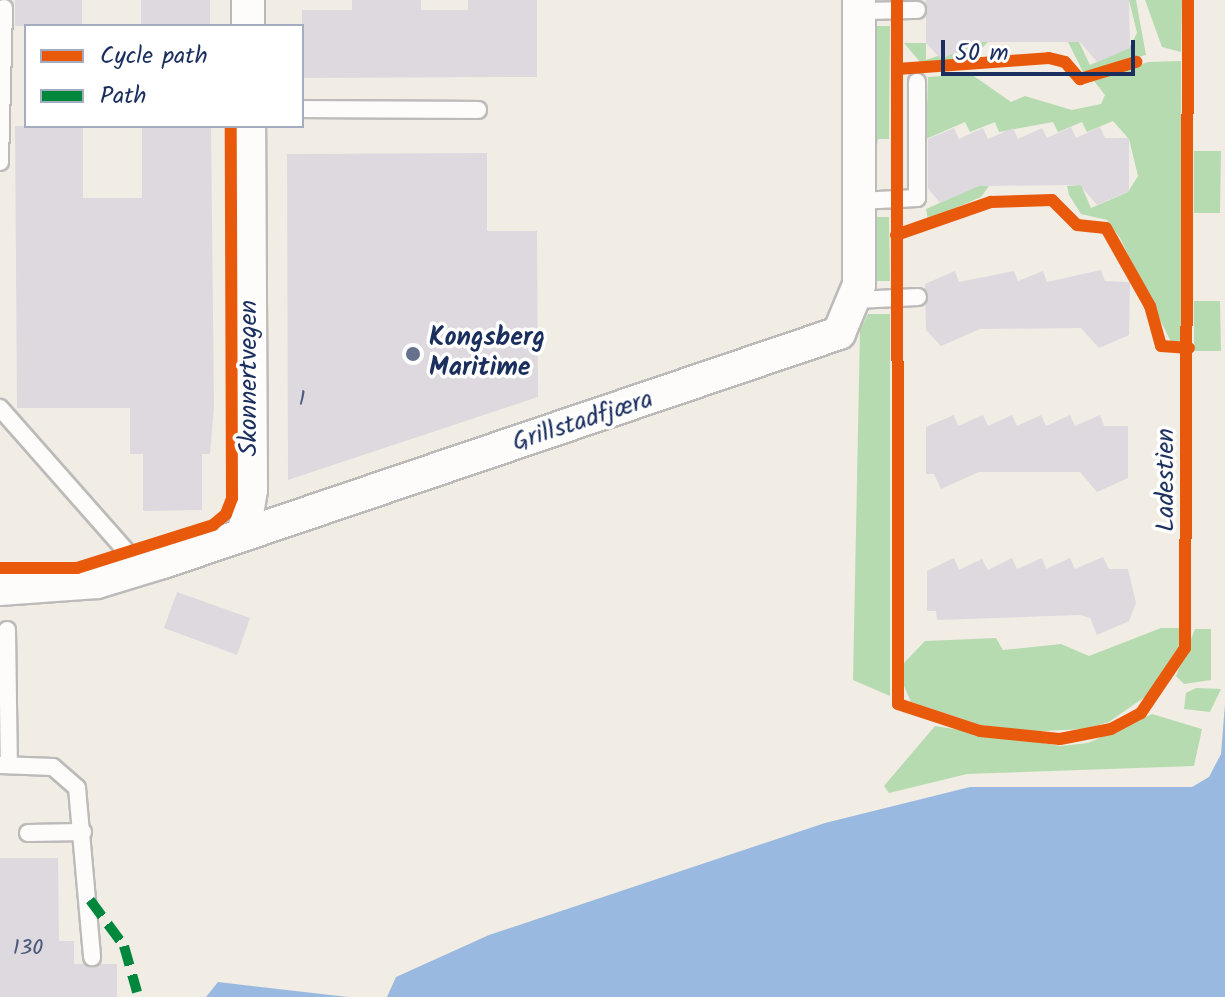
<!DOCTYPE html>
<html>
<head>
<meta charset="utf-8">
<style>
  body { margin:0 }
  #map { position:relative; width:1225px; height:997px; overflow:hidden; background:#f1ede4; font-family:Kalam,sans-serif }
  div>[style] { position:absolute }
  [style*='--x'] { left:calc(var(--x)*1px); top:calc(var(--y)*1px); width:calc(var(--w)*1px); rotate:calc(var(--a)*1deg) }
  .green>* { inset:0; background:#b7dbb0 }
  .water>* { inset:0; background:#9ab9e0 }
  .building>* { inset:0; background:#ddd9df }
  .roads { filter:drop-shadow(2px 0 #bcbbba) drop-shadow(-2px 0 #bcbbba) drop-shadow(0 2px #bcbbba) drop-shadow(0 -2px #bcbbba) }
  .service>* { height:16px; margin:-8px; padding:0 8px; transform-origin:8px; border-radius:8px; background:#fdfcfb }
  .minor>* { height:32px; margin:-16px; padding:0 16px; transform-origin:16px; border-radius:16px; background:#fdfcfb }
  .quiet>* { height:10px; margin-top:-5px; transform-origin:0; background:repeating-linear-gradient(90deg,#00873e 0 20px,transparent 0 30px) }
  .cycleway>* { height:12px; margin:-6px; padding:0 6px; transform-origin:6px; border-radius:6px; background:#e8590c }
  .dots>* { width:22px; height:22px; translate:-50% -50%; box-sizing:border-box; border:4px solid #fff; border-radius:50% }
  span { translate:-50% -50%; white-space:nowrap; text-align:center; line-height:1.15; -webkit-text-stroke:7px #fff; paint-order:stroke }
  .number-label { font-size:22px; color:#4c5a7e }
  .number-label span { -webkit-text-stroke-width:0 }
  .poi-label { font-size:26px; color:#1b2f5e; font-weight:700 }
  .left { translate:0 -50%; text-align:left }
  .street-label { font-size:26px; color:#1b2f5e }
  .legend { position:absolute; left:24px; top:24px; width:280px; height:104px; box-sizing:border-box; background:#fff; border:2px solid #a4acbf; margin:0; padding:10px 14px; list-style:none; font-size:24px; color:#1b2f5e }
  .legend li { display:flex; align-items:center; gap:16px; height:40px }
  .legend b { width:40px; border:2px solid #a4acbf }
  .scale { position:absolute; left:941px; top:40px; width:194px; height:36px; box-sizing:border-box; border:4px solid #1b2f5e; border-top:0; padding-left:10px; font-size:24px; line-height:28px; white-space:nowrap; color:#1b2f5e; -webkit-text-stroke:6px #fff; paint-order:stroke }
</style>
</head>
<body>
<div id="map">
  <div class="green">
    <div style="clip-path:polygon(1129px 0,1136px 0,1146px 55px,1083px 72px,1068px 42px,1079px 42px,1090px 65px,1129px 48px,1137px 33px)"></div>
    <div style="clip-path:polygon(1145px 0,1182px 0,1181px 52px,1162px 47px)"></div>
    <div style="clip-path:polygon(871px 26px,890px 26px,889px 139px,878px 139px,877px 146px,871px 146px)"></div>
    <div style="clip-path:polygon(978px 42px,988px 42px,970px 60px,920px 62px,904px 43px,926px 43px,926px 60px)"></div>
    <div style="clip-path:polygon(1181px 61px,1182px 342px,1171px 342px,1120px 238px,1107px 220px,1081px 214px,1069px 195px,1067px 186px,1081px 185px,1091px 208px,1128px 192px,1138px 176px,1129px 139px,1113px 121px,1087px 132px,1082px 122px,1058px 132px,1053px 122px,999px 132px,995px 122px,970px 132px,965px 122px,926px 139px,928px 77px,971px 74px,1011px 102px,1025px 96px,1072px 110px,1101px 104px,1105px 95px,1094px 81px,1148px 62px)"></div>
    <div style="clip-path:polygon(1194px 151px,1221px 151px,1220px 213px,1194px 213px)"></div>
    <div style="clip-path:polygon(980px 185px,989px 186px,981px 197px,928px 220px,926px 209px)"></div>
    <div style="clip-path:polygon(871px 217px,889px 217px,890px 281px,872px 281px)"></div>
    <div style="clip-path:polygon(1194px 301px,1220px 301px,1221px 351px,1194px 351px)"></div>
    <div style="clip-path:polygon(868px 314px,890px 314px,890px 696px,853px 680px,860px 330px)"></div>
    <div style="clip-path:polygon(1161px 628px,1182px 628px,1179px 646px,1146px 696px,1109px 722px,1084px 729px,1024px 732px,981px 725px,911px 702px,904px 686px,904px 663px,925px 641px,996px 638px,1003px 650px,1061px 644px,1089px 656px)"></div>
    <div style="clip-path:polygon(1195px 629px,1211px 629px,1211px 680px,1184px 684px,1176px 676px)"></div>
    <div style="clip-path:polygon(1196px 688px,1221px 689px,1210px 712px,1184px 709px,1186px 693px)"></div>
    <div style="clip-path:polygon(1152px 714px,1202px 729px,1194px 766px,967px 774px,889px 793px,884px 786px,935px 726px,1061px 746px,1088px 743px)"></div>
  </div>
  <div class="water">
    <div style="clip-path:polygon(1225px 704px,1225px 997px,387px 997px,396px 977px,489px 935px,825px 823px,970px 787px,1192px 787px,1209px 777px,1221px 754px)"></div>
    <div style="clip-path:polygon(218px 982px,348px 997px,206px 997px)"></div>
  </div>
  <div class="building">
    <div style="clip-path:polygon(15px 0,82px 0,82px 26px,15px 26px)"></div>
    <div style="clip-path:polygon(141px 0,210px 0,210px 26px,141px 26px)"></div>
    <div style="clip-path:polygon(352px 0,421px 0,421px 10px,468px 10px,468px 0,537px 0,537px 77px,302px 78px,302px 10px,352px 10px)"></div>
    <div style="clip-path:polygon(926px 0,1129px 0,1130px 48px,1097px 62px,1080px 42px,978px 42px,941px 59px,926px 43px)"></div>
    <div style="clip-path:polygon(15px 126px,83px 126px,83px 198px,142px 198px,142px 126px,211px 126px,214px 406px,210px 454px,202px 454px,202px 510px,143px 511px,143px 454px,130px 454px,130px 408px,17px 408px)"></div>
    <div style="clip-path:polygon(1071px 127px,1076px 138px,1100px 127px,1105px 138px,1129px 138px,1129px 191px,1097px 205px,1080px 185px,979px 186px,940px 203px,928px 188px,928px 139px,954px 128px,959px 139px,983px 128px,988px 139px,1013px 128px,1018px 139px,1042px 128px,1047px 138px)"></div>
    <div style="clip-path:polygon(487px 153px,487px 231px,537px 231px,538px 397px,288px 480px,287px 154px)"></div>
    <div style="clip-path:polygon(1101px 270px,1105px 281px,1130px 282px,1129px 335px,1099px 348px,1081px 328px,980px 329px,941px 346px,926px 330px,925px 284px,955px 271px,959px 282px,1014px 271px,1018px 281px,1043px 271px,1047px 282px)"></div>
    <div style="clip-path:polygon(954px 415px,958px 426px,983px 415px,988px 426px,1012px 415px,1017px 426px,1041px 415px,1046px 426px,1070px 415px,1075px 426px,1100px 415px,1104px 426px,1128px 426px,1128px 478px,1097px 492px,1080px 472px,979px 472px,941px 489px,934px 474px,926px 474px,926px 427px)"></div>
    <div style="clip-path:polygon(1103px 557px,1109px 569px,1128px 569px,1136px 603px,1129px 621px,1097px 635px,1090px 618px,1080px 615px,937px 620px,936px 611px,927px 611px,927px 571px,954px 558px,959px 570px,982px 559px,988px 570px,1012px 558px,1017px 569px,1042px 558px,1046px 569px,1070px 558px,1075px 569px)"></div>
    <div style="clip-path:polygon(177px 592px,250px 618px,237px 655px,164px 628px)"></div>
    <div style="clip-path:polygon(0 858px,58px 858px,59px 941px,74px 941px,74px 964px,117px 964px,117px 997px,0 997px)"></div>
  </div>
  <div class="roads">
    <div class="service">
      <div style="--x:859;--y:11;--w:58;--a:-1"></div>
      <div style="--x:302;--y:109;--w:176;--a:0.3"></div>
      <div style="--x:0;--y:162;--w:154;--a:-88.5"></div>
      <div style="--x:859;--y:201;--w:58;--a:-3"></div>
      <div style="--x:917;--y:198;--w:116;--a:-90"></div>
      <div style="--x:856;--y:300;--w:62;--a:-2.8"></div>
      <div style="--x:0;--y:408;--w:213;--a:48.6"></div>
      <div style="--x:7;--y:630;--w:135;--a:89.2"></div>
      <div style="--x:0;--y:765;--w:53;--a:2.2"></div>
      <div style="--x:53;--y:767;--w:32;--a:41"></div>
      <div style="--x:77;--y:788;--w:170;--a:84.9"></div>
      <div style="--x:28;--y:833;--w:55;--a:-1"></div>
    </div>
    <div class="minor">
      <div style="--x:248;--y:0;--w:26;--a:90"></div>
      <div style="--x:244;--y:533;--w:44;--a:-80.8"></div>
      <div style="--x:251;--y:490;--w:364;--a:-90.3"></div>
      <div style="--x:0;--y:589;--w:97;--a:-4.1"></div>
      <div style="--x:97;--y:582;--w:69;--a:-16.9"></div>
      <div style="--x:163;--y:562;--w:714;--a:-18.71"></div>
      <div style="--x:839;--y:333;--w:52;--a:-67.4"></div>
      <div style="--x:859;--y:285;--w:285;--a:-90"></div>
    </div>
  </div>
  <div class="quiet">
    <div style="--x:90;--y:900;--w:57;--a:53.5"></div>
    <div style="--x:124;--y:946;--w:48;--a:74.2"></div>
  </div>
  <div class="cycleway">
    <div style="--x:897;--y:0;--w:704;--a:89.92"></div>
    <div style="--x:898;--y:704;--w:86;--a:18.2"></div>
    <div style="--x:980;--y:731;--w:80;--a:5.7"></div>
    <div style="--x:1060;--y:739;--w:52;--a:-11.1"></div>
    <div style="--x:1111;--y:729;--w:34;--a:-28"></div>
    <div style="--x:1141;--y:713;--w:78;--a:-55.9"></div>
    <div style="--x:1185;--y:648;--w:648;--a:-89.73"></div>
    <div style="--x:897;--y:69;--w:152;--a:-4.1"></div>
    <div style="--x:1049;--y:58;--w:16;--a:14"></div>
    <div style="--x:1065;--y:62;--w:23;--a:49"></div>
    <div style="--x:1080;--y:79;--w:59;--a:-16.9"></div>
    <div style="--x:896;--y:235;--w:101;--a:-19.2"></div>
    <div style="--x:991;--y:202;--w:61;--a:-1.9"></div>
    <div style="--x:1052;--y:200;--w:35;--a:45"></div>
    <div style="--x:1077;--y:225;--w:29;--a:6"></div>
    <div style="--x:1106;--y:228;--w:90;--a:60.6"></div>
    <div style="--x:1150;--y:306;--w:41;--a:74.6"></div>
    <div style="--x:1161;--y:346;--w:28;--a:4"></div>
    <div style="--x:0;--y:568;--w:77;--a:0"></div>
    <div style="--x:77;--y:568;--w:143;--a:-17.5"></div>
    <div style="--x:213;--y:525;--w:17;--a:-40"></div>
    <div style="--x:226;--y:514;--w:17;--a:-69"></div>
    <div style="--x:232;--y:498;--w:372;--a:-90.2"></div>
  </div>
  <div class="dots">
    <div style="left:413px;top:354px;background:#66728d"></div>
  </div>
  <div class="number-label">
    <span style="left:302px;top:400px">1</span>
    <span style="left:28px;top:949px">130</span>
  </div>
  <div class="poi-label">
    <span class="left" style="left:429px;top:354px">Kongsberg<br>Maritime</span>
  </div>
  <div class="street-label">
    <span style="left:250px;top:378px;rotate:-90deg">Skonnertvegen</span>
    <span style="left:583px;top:422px;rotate:-18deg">Grillstadfjæra</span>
    <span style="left:1167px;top:480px;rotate:-90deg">Ladestien</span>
  </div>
  <ul class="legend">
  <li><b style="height:10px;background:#e8590c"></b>Cycle path</li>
  <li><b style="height:10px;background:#00873e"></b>Path</li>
  </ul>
  <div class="scale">50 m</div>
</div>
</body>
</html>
